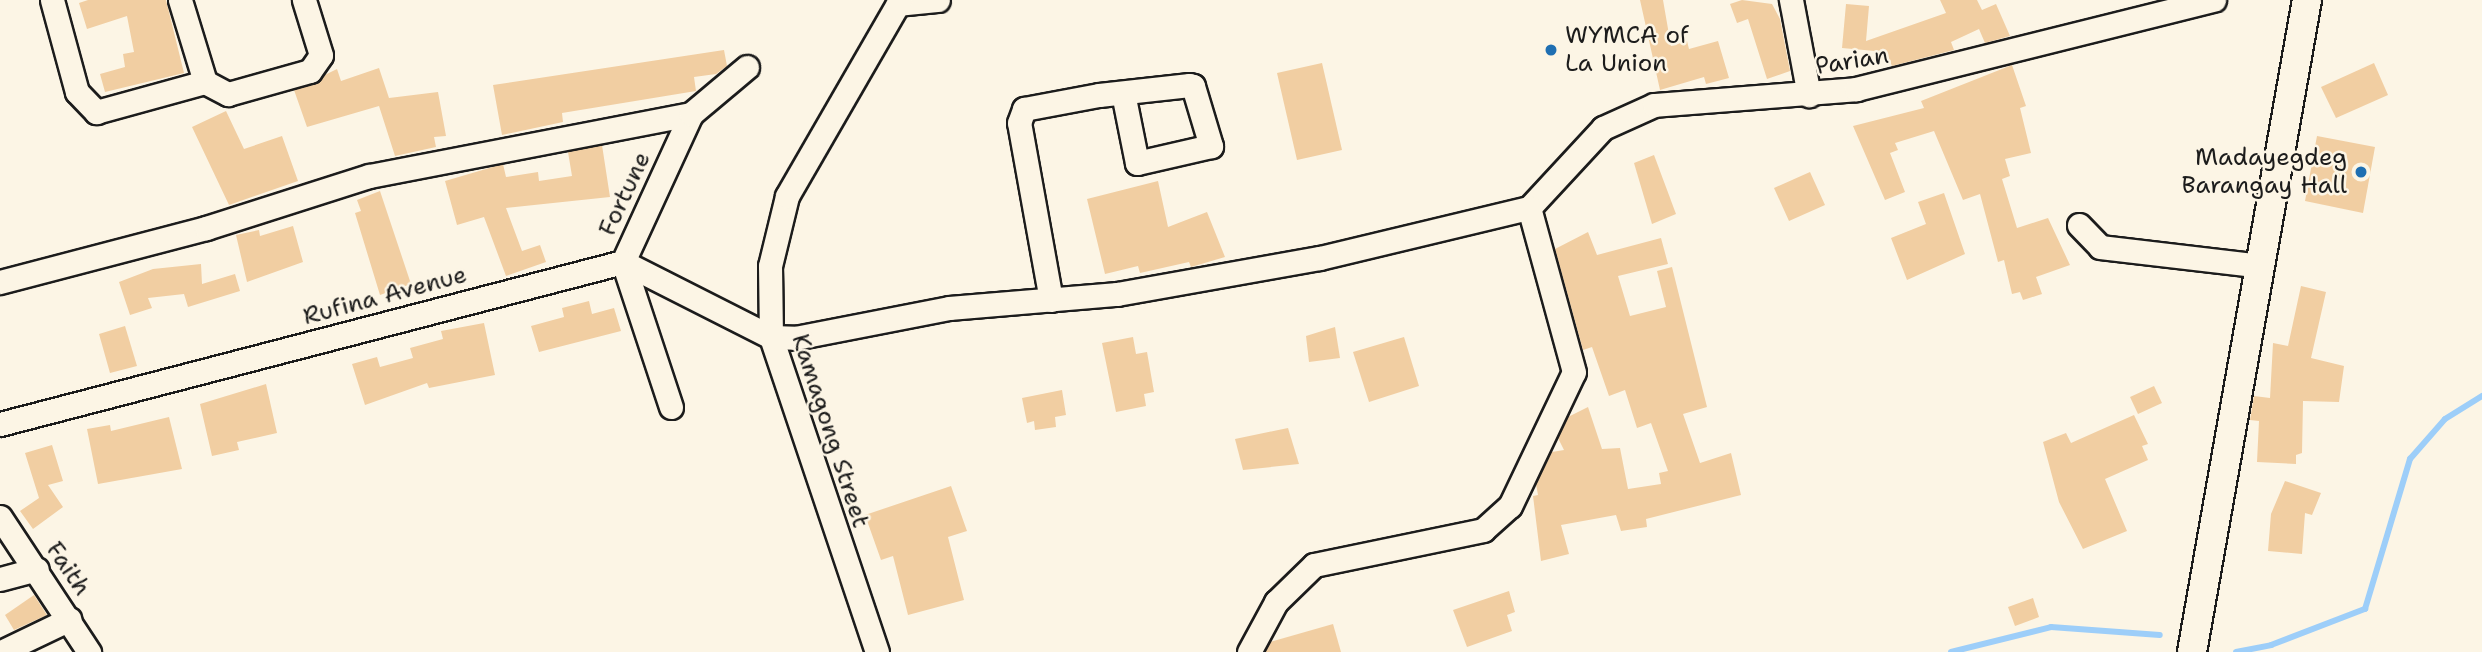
<!DOCTYPE html>
<html>
<head>
<meta charset="utf-8">
<style>
  body { margin:0 }
  #map { position:relative; width:2482px; height:652px; overflow:hidden; background:#fcf5e5; font-family:"Shantell Sans",sans-serif }
  div>[style] { position:absolute }
  [style*='--x'] { left:calc(var(--x)*1px); top:calc(var(--y)*1px); width:calc(var(--w)*1px); rotate:calc(var(--a)*1deg) }
  .stream>* { height:6px; margin:-3px; padding:0 3px; transform-origin:3px; border-radius:3px; background:#9dcef9 }
  .building>* { inset:0; background:#f1cea2 }
  .roads { filter:drop-shadow(2px 0 #1c1c1c) drop-shadow(-2px 0 #1c1c1c) drop-shadow(0 2px #1c1c1c) drop-shadow(0 -2px #1c1c1c) }
  .minor>* { height:23px; margin:-11.5px; padding:0 11.5px; transform-origin:11.5px; border-radius:11.5px; background:#fcf5e5 }
  .major>* { height:28px; margin:-14px; padding:0 14px; transform-origin:14px; border-radius:14px; background:#fcf5e5 }
  .dots>* { width:19px; height:19px; translate:-50% -50%; box-sizing:border-box; border:4px solid #fcf5e5; border-radius:50% }
  span { translate:-50% -50%; white-space:nowrap; text-align:center; line-height:1.15; -webkit-text-stroke:5px #fcf5e5; paint-order:stroke }
  .poi-label { font-size:24px; color:#1c1c1c }
  .left { translate:0 -50%; text-align:left }
  .right { translate:-100% -50%; text-align:right }
  .street-label { font-size:24px; color:#1c1c1c }
</style>
</head>
<body>
<div id="map">
  <div class="stream">
    <div style="--x:1951;--y:652;--w:103;--a:-14"></div>
    <div style="--x:2051;--y:627;--w:109;--a:4.2"></div>
    <div style="--x:2236;--y:652;--w:36;--a:-11"></div>
    <div style="--x:2271;--y:645;--w:101;--a:-21"></div>
    <div style="--x:2365;--y:609;--w:157;--a:-73.3"></div>
    <div style="--x:2410;--y:459;--w:53;--a:-48.8"></div>
    <div style="--x:2445;--y:419;--w:44;--a:-31.9"></div>
  </div>
  <div class="building">
    <div style="clip-path:polygon(88px 0,166px 0,184px 73px,105px 92px,100px 74px,125px 67px,123px 54px,134px 52px,127px 16px,87px 29px,79px 3px)"></div>
    <div style="clip-path:polygon(1640px 0,1663px 0,1671px 46px,1687px 41px,1689px 49px,1718px 41px,1729px 78px,1706px 84px,1704px 77px,1660px 90px)"></div>
    <div style="clip-path:polygon(1742px 0,1772px 4px,1780px 19px,1790px 71px,1767px 79px,1748px 19px,1737px 23px,1730px 4px)"></div>
    <div style="clip-path:polygon(1940px 0,1977px 0,1982px 10px,1996px 4px,2010px 36px,1985px 43px,1979px 29px,1951px 42px,1954px 50px,1892px 66px,1886px 52px,1842px 48px,1846px 4px,1869px 6px,1866px 41px,1946px 13px)"></div>
    <div style="clip-path:polygon(724px 50px,727px 66px,716px 74px,694px 77px,696px 91px,562px 113px,563px 122px,502px 135px,493px 85px)"></div>
    <div style="clip-path:polygon(1322px 63px,1342px 150px,1297px 160px,1277px 73px)"></div>
    <div style="clip-path:polygon(2374px 63px,2388px 95px,2336px 118px,2321px 87px)"></div>
    <div style="clip-path:polygon(2012px 65px,2026px 106px,2020px 108px,2031px 153px,2005px 159px,2010px 176px,2002px 179px,2017px 228px,2048px 218px,2070px 265px,2036px 277px,2042px 294px,2023px 300px,2020px 292px,2012px 294px,2004px 260px,1998px 262px,1980px 194px,1963px 200px,1934px 131px,1895px 143px,1898px 150px,1890px 153px,1905px 192px,1885px 200px,1853px 126px,1924px 108px,1921px 101px)"></div>
    <div style="clip-path:polygon(379px 68px,389px 98px,438px 92px,446px 136px,434px 137px,436px 147px,395px 156px,379px 106px,307px 127px,294px 90px,337px 69px,341px 81px)"></div>
    <div style="clip-path:polygon(226px 111px,244px 149px,282px 136px,298px 181px,229px 205px,192px 127px)"></div>
    <div style="clip-path:polygon(2317px 136px,2375px 147px,2363px 213px,2305px 201px)"></div>
    <div style="clip-path:polygon(602px 145px,610px 197px,506px 208px,522px 251px,540px 245px,546px 262px,506px 276px,484px 217px,457px 225px,445px 181px,503px 164px,506px 177px,538px 172px,539px 181px,572px 176px,568px 152px)"></div>
    <div style="clip-path:polygon(1654px 155px,1676px 214px,1652px 224px,1634px 163px)"></div>
    <div style="clip-path:polygon(1810px 172px,1825px 205px,1789px 221px,1774px 188px)"></div>
    <div style="clip-path:polygon(1158px 181px,1168px 227px,1207px 212px,1225px 257px,1191px 267px,1189px 262px,1140px 273px,1138px 266px,1105px 274px,1087px 199px)"></div>
    <div style="clip-path:polygon(380px 191px,411px 284px,380px 295px,355px 213px,361px 211px,357px 200px)"></div>
    <div style="clip-path:polygon(1944px 193px,1965px 254px,1907px 280px,1891px 238px,1926px 224px,1918px 202px)"></div>
    <div style="clip-path:polygon(293px 226px,303px 262px,247px 282px,236px 235px,259px 230px,260px 236px)"></div>
    <div style="clip-path:polygon(1588px 232px,1597px 255px,1661px 238px,1668px 264px,1618px 276px,1630px 316px,1666px 307px,1657px 271px,1672px 267px,1707px 407px,1683px 414px,1700px 463px,1731px 453px,1741px 495px,1646px 519px,1647px 527px,1621px 531px,1616px 515px,1561px 525px,1569px 554px,1541px 561px,1533px 496px,1538px 495px,1536px 484px,1552px 452px,1564px 450px,1558px 438px,1568px 417px,1588px 407px,1602px 449px,1620px 448px,1628px 489px,1661px 484px,1659px 473px,1668px 471px,1651px 423px,1637px 428px,1625px 390px,1609px 396px,1592px 347px,1583px 350px,1555px 249px)"></div>
    <div style="clip-path:polygon(201px 264px,202px 284px,235px 274px,240px 291px,188px 307px,184px 294px,148px 298px,152px 308px,130px 315px,119px 282px,153px 269px)"></div>
    <div style="clip-path:polygon(2301px 286px,2326px 292px,2311px 358px,2344px 366px,2339px 402px,2303px 401px,2302px 453px,2296px 455px,2296px 464px,2257px 462px,2259px 421px,2250px 420px,2254px 396px,2270px 398px,2273px 343px,2288px 346px)"></div>
    <div style="clip-path:polygon(589px 301px,592px 314px,614px 308px,621px 331px,539px 352px,531px 326px,564px 317px,562px 308px)"></div>
    <div style="clip-path:polygon(484px 323px,495px 375px,429px 388px,427px 383px,365px 405px,352px 364px,377px 357px,380px 367px,413px 358px,410px 348px,443px 339px,441px 331px)"></div>
    <div style="clip-path:polygon(125px 326px,137px 366px,110px 373px,99px 334px)"></div>
    <div style="clip-path:polygon(1335px 327px,1340px 358px,1309px 362px,1306px 336px)"></div>
    <div style="clip-path:polygon(1133px 337px,1136px 354px,1147px 352px,1154px 392px,1144px 394px,1146px 406px,1116px 412px,1102px 343px)"></div>
    <div style="clip-path:polygon(1404px 337px,1419px 386px,1369px 402px,1353px 352px)"></div>
    <div style="clip-path:polygon(266px 384px,277px 433px,237px 442px,239px 450px,212px 456px,200px 404px)"></div>
    <div style="clip-path:polygon(2154px 386px,2162px 403px,2138px 414px,2130px 397px)"></div>
    <div style="clip-path:polygon(1062px 390px,1066px 415px,1055px 417px,1056px 427px,1035px 430px,1034px 421px,1027px 423px,1022px 398px)"></div>
    <div style="clip-path:polygon(2134px 415px,2148px 444px,2142px 446px,2148px 460px,2105px 479px,2127px 531px,2083px 549px,2059px 502px,2043px 442px,2066px 433px,2071px 443px)"></div>
    <div style="clip-path:polygon(169px 417px,182px 469px,98px 484px,87px 429px,110px 425px,111px 431px)"></div>
    <div style="clip-path:polygon(1288px 428px,1299px 464px,1243px 470px,1235px 439px)"></div>
    <div style="clip-path:polygon(52px 445px,63px 481px,48px 485px,63px 507px,33px 529px,20px 511px,39px 498px,25px 453px)"></div>
    <div style="clip-path:polygon(2285px 481px,2321px 493px,2312px 515px,2305px 513px,2302px 554px,2268px 551px,2271px 514px)"></div>
    <div style="clip-path:polygon(951px 486px,967px 531px,948px 537px,964px 600px,908px 615px,893px 556px,881px 560px,865px 515px)"></div>
    <div style="clip-path:polygon(1509px 591px,1515px 612px,1507px 615px,1512px 631px,1467px 647px,1453px 610px)"></div>
    <div style="clip-path:polygon(34px 595px,47px 615px,14px 630px,5px 615px)"></div>
    <div style="clip-path:polygon(2033px 598px,2039px 617px,2015px 626px,2008px 607px)"></div>
    <div style="clip-path:polygon(1333px 624px,1341px 652px,1265px 652px,1270px 642px)"></div>
  </div>
  <div class="roads">
    <div class="minor">
      <div style="--x:52;--y:0;--w:95;--a:74.8"></div>
      <div style="--x:77;--y:92;--w:28;--a:46"></div>
      <div style="--x:96;--y:112;--w:113;--a:-15.4"></div>
      <div style="--x:205;--y:82;--w:26;--a:28"></div>
      <div style="--x:228;--y:94;--w:85;--a:-15.7"></div>
      <div style="--x:310;--y:71;--w:19;--a:-55"></div>
      <div style="--x:321;--y:55;--w:58;--a:-107.2"></div>
      <div style="--x:180;--y:0;--w:86;--a:73"></div>
      <div style="--x:1791;--y:0;--w:97;--a:79.3"></div>
      <div style="--x:898;--y:4;--w:40;--a:-5.7"></div>
      <div style="--x:1529;--y:208;--w:109;--a:-47.2"></div>
      <div style="--x:1603;--y:128;--w:56;--a:-24.3"></div>
      <div style="--x:1654;--y:105;--w:203;--a:-4.5"></div>
      <div style="--x:1856;--y:89;--w:369;--a:-14"></div>
      <div style="--x:2079;--y:225;--w:30;--a:46"></div>
      <div style="--x:2100;--y:247;--w:162;--a:6.7"></div>
      <div style="--x:0;--y:282;--w:213;--a:-14.7"></div>
      <div style="--x:206;--y:228;--w:171;--a:-17.7"></div>
      <div style="--x:369;--y:176;--w:328;--a:-10.9"></div>
      <div style="--x:1051;--y:300;--w:180;--a:-100.2"></div>
      <div style="--x:1019;--y:123;--w:15;--a:-70"></div>
      <div style="--x:1024;--y:109;--w:76;--a:-10.6"></div>
      <div style="--x:1099;--y:95;--w:91;--a:-6.3"></div>
      <div style="--x:1189;--y:85;--w:4;--a:14"></div>
      <div style="--x:1193;--y:86;--w:63;--a:73.3"></div>
      <div style="--x:1211;--y:146;--w:76;--a:167.1"></div>
      <div style="--x:1137;--y:163;--w:71;--a:-101.3"></div>
      <div style="--x:671;--y:407;--w:153;--a:-108.3"></div>
      <div style="--x:623;--y:262;--w:163;--a:-65.3"></div>
      <div style="--x:691;--y:114;--w:73;--a:-40"></div>
      <div style="--x:0;--y:424;--w:644;--a:-14.58"></div>
      <div style="--x:623;--y:262;--w:166;--a:26.9"></div>
      <div style="--x:771;--y:337;--w:24;--a:2"></div>
      <div style="--x:795;--y:338;--w:157;--a:-11"></div>
      <div style="--x:949;--y:308;--w:169;--a:-4.8"></div>
      <div style="--x:1117;--y:294;--w:206;--a:-10.1"></div>
      <div style="--x:1320;--y:258;--w:215;--a:-13.5"></div>
      <div style="--x:0;--y:517;--w:162;--a:56.6"></div>
      <div style="--x:0;--y:579;--w:38;--a:-15"></div>
      <div style="--x:1;--y:652;--w:76;--a:-25.6"></div>
      <div style="--x:877;--y:652;--w:332;--a:-108.6"></div>
      <div style="--x:771;--y:337;--w:71;--a:-90.8"></div>
      <div style="--x:770;--y:266;--w:72;--a:-76.3"></div>
      <div style="--x:787;--y:196;--w:226;--a:-60"></div>
      <div style="--x:1249;--y:652;--w:57;--a:-61.6"></div>
      <div style="--x:1276;--y:602;--w:53;--a:-44.2"></div>
      <div style="--x:1314;--y:565;--w:173;--a:-11.7"></div>
      <div style="--x:1483;--y:530;--w:36;--a:-42"></div>
      <div style="--x:1510;--y:506;--w:148;--a:-64.5"></div>
      <div style="--x:1574;--y:372;--w:170;--a:-105.3"></div>
    </div>
    <div class="major">
      <div style="--x:2192;--y:652;--w:662;--a:-80"></div>
    </div>
  </div>
  <div class="dots">
    <div style="left:1551px;top:50px;background:#1f6fb2"></div>
    <div style="left:2361px;top:172px;background:#1f6fb2"></div>
  </div>
  <div class="poi-label">
    <span class="left" style="left:1565px;top:50px">WYMCA of<br>La Union</span>
    <span class="right" style="left:2347px;top:172px">Madayegdeg<br>Barangay Hall</span>
  </div>
  <div class="street-label">
    <span style="left:1852px;top:61px;rotate:-9deg">Parian</span>
    <span style="left:625px;top:194px;rotate:-65deg">Fortune</span>
    <span style="left:385px;top:296px;rotate:-15deg">Rufina Avenue</span>
    <span style="left:830px;top:431px;rotate:72deg">Kamagong Street</span>
    <span style="left:68px;top:569px;rotate:56deg">Faith</span>
  </div>
</div>
</body>
</html>
